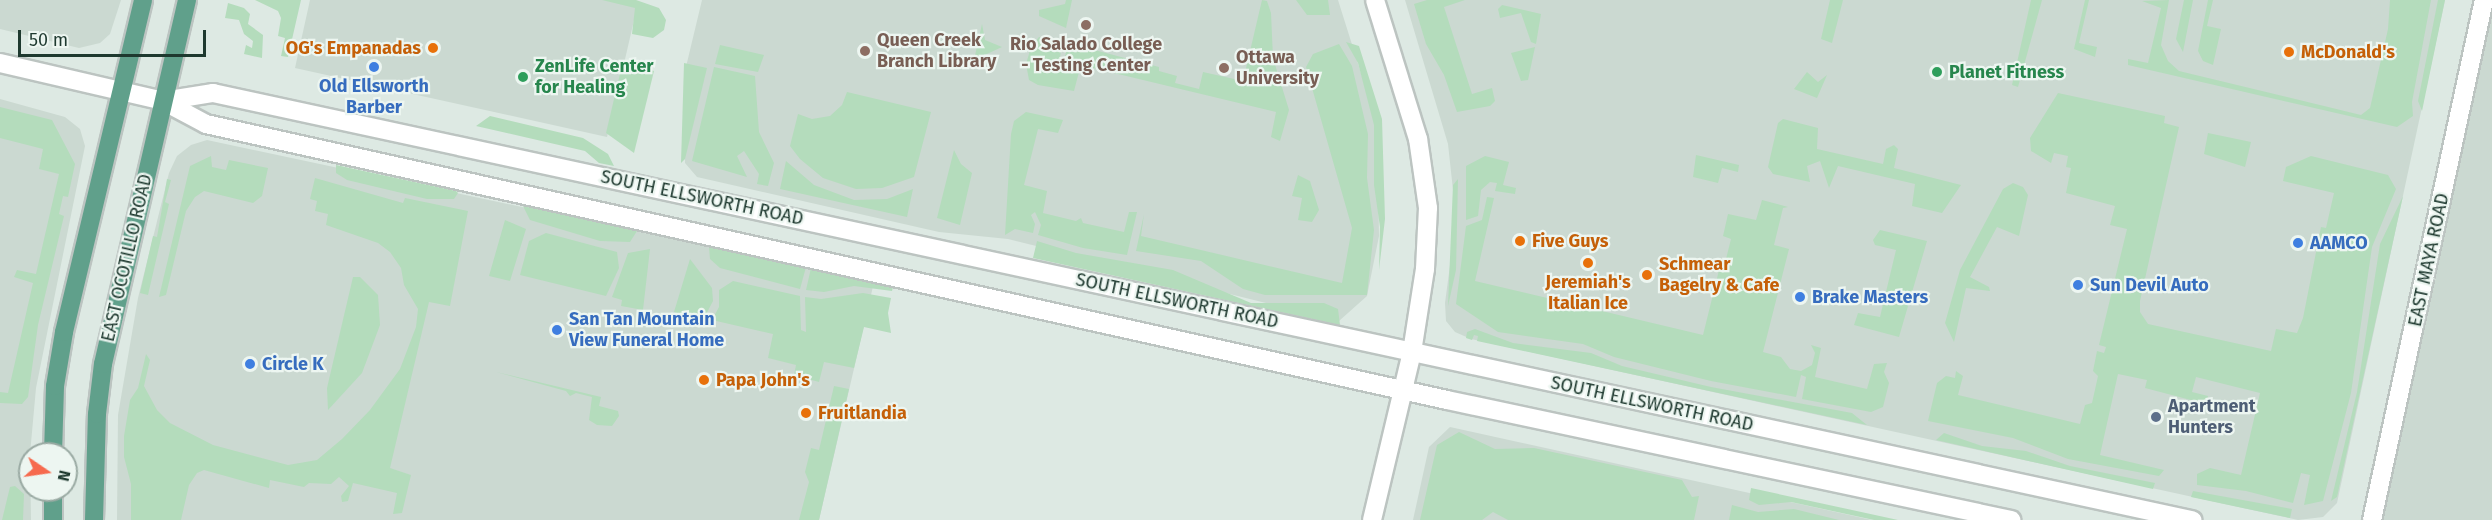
<!DOCTYPE html>
<html>
<head>
<meta charset="utf-8">
<style>
  body { margin:0 }
  #map { position:relative; width:2492px; height:520px; overflow:hidden; background:#dde9e3; font-family:"Fira Sans",sans-serif }
  div>[style] { position:absolute }
  [style*='--x'] { left:calc(var(--x)*1px); top:calc(var(--y)*1px); width:calc(var(--w)*1px); rotate:calc(var(--a)*1deg) }
  .built>* { inset:0; background:#cbd9d1 }
  .green>* { inset:0; background:#b4dcbc }
  .roads { filter:drop-shadow(2px 0 #bcc4c1) drop-shadow(-2px 0 #bcc4c1) drop-shadow(0 2px #bcc4c1) drop-shadow(0 -2px #bcc4c1) }
  .minor>* { height:18px; margin:-9px; padding:0 9px; transform-origin:9px; border-radius:9px; background:#fff }
  .major>* { height:18px; margin:-9px; padding:0 9px; transform-origin:9px; border-radius:9px; background:#60a08b }
  .dots>* { width:16px; height:16px; translate:-50% -50%; box-sizing:border-box; border:3px solid #edf6f1; border-radius:50% }
  span { translate:-50% -50%; white-space:nowrap; text-align:center; line-height:1.15; -webkit-text-stroke:4.5px #edf6f1; paint-order:stroke }
  .education-label { font-size:18px; color:#785e54; font-weight:700 }
  .left { translate:0 -50%; text-align:left }
  .food-label { font-size:18px; color:#c56008; font-weight:700 }
  .right { translate:-100% -50%; text-align:right }
  .leisure-label { font-size:18px; color:#27864d; font-weight:700 }
  .shop-label { font-size:18px; color:#366cbe; font-weight:700 }
  .street-label { font-size:18px; color:#1e392f }
  .service-label { font-size:18px; color:#4e5e75; font-weight:700 }
  .north { position:absolute; left:18px; top:442px; width:60px; height:60px; box-sizing:border-box; background:#edf6f1; border:2px solid #9aaaa3; border-radius:50%; rotate:103deg; font-size:16px; font-weight:700; line-height:24px; text-align:center; color:#1e392f }
  .north::after { content:''; display:block; margin:auto; width:21px; height:27px; background:#f66a4e; clip-path:polygon(50% 0,100% 100%,50% 72%,0 100%) }
  .scale { position:absolute; left:18px; top:30px; width:188px; height:27px; box-sizing:border-box; border:3px solid #1e392f; border-top:0; padding-left:8px; font-size:18px; line-height:21px; white-space:nowrap; color:#1e392f; -webkit-text-stroke:4px #edf6f1; paint-order:stroke }
</style>
</head>
<body>
<div id="map">
  <div class="built">
    <div style="clip-path:polygon(0 0,121px 0,110px 34px,100px 43px,79px 48px,0 29px)"></div>
    <div style="clip-path:polygon(310px 0,625px 0,638px 3px,607px 137px,295px 68px)"></div>
    <div style="clip-path:polygon(702px 0,1338px 0,1377px 124px,1379px 236px,1367px 296px,1339px 321px,1008px 239px,939px 232px,697px 177px,685px 163px,685px 71px)"></div>
    <div style="clip-path:polygon(1405px 0,2445px 0,2337px 503px,2323px 517px,2298px 520px,1471px 339px,1455px 332px,1446px 321px,1445px 303px,1453px 243px,1453px 190px,1448px 144px)"></div>
    <div style="clip-path:polygon(2492px 0,2492px 520px,2372px 520px)"></div>
    <div style="clip-path:polygon(0 99px,65px 117px,80px 129px,85px 146px,36px 388px,30px 454px,31px 520px,0 520px)"></div>
    <div style="clip-path:polygon(207px 140px,874px 282px,819px 520px,117px 520px,118px 415px,138px 298px,169px 173px,177px 156px,191px 145px)"></div>
    <div style="clip-path:polygon(1450px 427px,1872px 520px,1413px 520px,1429px 447px)"></div>
  </div>
  <div class="green">
    <div style="clip-path:polygon(255px 0,301px 0,288px 57px,281px 56px,285px 38px,278px 36px,281px 18px,278px 11px)"></div>
    <div style="clip-path:polygon(602px 0,636px 0,659px 8px,666px 20px,664px 30px,653px 38px,632px 34px,635px 8px)"></div>
    <div style="clip-path:polygon(1066px 0,1072px 0,1066px 28px,1039px 16px,1039px 10px,1065px 4px)"></div>
    <div style="clip-path:polygon(1262px 0,1267px 1px,1271px 13px,1273px 58px,1289px 110px,1280px 141px,1271px 137px,1276px 112px,1064px 61px,1068px 43px,1159px 67px,1159px 71px,1177px 76px,1175px 83px,1199px 89px,1203px 72px,1243px 81px)"></div>
    <div style="clip-path:polygon(1296px 0,1328px 0,1330px 15px,1307px 15px)"></div>
    <div style="clip-path:polygon(1427px 0,1465px 0,1444px 7px,1472px 94px,1492px 88px,1495px 101px,1490px 106px,1457px 112px,1444px 75px,1426px 44px,1414px 4px)"></div>
    <div style="clip-path:polygon(1830px 0,1843px 0,1832px 43px,1821px 39px)"></div>
    <div style="clip-path:polygon(2031px 0,2042px 0,2018px 87px,2012px 85px)"></div>
    <div style="clip-path:polygon(2085px 0,2089px 0,2079px 43px,2097px 47px,2095px 57px,2074px 49px)"></div>
    <div style="clip-path:polygon(2169px 0,2161px 45px,2168px 61px,2179px 71px,2361px 115px,2370px 108px,2388px 29px,2390px 0,2431px 0,2412px 102px,2413px 116px,2397px 127px,2128px 65px,2128px 59px,2148px 63px,2161px 8px,2142px 1px)"></div>
    <div style="clip-path:polygon(2184px 0,2193px 0,2183px 52px,2176px 39px)"></div>
    <div style="clip-path:polygon(2208px 0,2213px 0,2207px 26px,2221px 29px,2213px 65px,2203px 61px,2198px 51px)"></div>
    <div style="clip-path:polygon(2438px 0,2445px 0,2422px 111px,2418px 101px)"></div>
    <div style="clip-path:polygon(228px 3px,244px 8px,250px 14px,248px 24px,263px 35px,262px 58px,244px 54px,246px 45px,252px 48px,253px 41px,244px 34px,239px 20px,225px 18px)"></div>
    <div style="clip-path:polygon(1502px 5px,1541px 14px,1536px 44px,1531px 42px,1521px 13px,1500px 18px,1498px 9px)"></div>
    <div style="clip-path:polygon(982px 24px,985px 40px,1002px 47px,974px 60px)"></div>
    <div style="clip-path:polygon(1039px 37px,1062px 43px,1059px 65px,1079px 72px,1074px 91px,1038px 85px,1029px 80px,1026px 64px,1031px 47px)"></div>
    <div style="clip-path:polygon(1346px 42px,1359px 46px,1382px 119px,1385px 219px,1379px 270px,1380px 227px,1374px 185px,1374px 125px,1358px 63px)"></div>
    <div style="clip-path:polygon(1339px 44px,1352px 66px,1368px 134px,1367px 178px,1374px 230px,1367px 295px,1265px 295px,1243px 289px,1201px 261px,1136px 251px,1144px 214px,1141px 236px,1342px 283px,1352px 228px,1306px 67px,1313px 54px)"></div>
    <div style="clip-path:polygon(720px 45px,764px 55px,758px 72px,715px 64px)"></div>
    <div style="clip-path:polygon(1535px 47px,1528px 80px,1521px 81px,1511px 53px)"></div>
    <div style="clip-path:polygon(623px 61px,654px 71px,634px 153px,606px 133px)"></div>
    <div style="clip-path:polygon(684px 63px,707px 68px,685px 159px,681px 163px)"></div>
    <div style="clip-path:polygon(714px 67px,755px 76px,759px 132px,774px 163px,768px 186px,757px 184px,759px 174px,744px 151px,737px 156px,747px 177px,692px 161px)"></div>
    <div style="clip-path:polygon(1807px 72px,1818px 82px,1827px 75px,1817px 98px,1794px 89px)"></div>
    <div style="clip-path:polygon(847px 92px,931px 112px,914px 177px,882px 188px,856px 189px,823px 178px,800px 159px,790px 146px,798px 114px,812px 119px,830px 116px,842px 105px)"></div>
    <div style="clip-path:polygon(2058px 93px,2165px 116px,2164px 123px,2179px 127px,2140px 301px,2140px 312px,2148px 324px,2271px 351px,2276px 329px,2297px 333px,2303px 318px,2321px 227px,2326px 228px,2334px 193px,2283px 181px,2286px 167px,2311px 156px,2388px 175px,2396px 189px,2372px 247px,2351px 393px,2323px 501px,2304px 505px,2310px 475px,2301px 473px,2293px 503px,2246px 491px,2197px 485px,2197px 474px,2210px 468px,2241px 475px,2260px 393px,2196px 377px,2192px 392px,2208px 396px,2206px 404px,2145px 388px,2147px 380px,2118px 374px,2100px 455px,2164px 470px,2159px 476px,2068px 459px,2013px 438px,1928px 421px,1937px 383px,1946px 376px,1955px 378px,1956px 371px,1963px 376px,1958px 395px,2080px 424px,2085px 405px,2092px 403px,2098px 376px,2093px 371px,2097px 351px,2104px 353px,2106px 347px,2099px 345px,2127px 229px,2110px 225px,2115px 206px,2066px 193px,2071px 168px,2066px 167px,2068px 156px,2054px 153px,2051px 163px,2031px 151px,2030px 138px)"></div>
    <div style="clip-path:polygon(0 107px,52px 120px,75px 164px,68px 197px,63px 196px,59px 214px,64px 216px,38px 325px,28px 397px,22px 404px,0 403px,0 392px,8px 393px,33px 283px,14px 277px,17px 270px,36px 274px,59px 174px,39px 169px,43px 149px,0 138px)"></div>
    <div style="clip-path:polygon(1026px 112px,1063px 120px,1058px 133px,1038px 129px,1024px 185px,1047px 191px,1043px 213px,1076px 221px,1081px 218px,1083px 223px,1124px 232px,1129px 212px,1137px 212px,1127px 255px,1083px 248px,1038px 235px,1041px 225px,1035px 212px,1031px 215px,1035px 224px,1033px 233px,1015px 229px,1005px 235px,1011px 134px,1014px 121px)"></div>
    <div style="clip-path:polygon(490px 116px,583px 138px,608px 154px,614px 166px,599px 163px,585px 151px,476px 126px)"></div>
    <div style="clip-path:polygon(1783px 119px,1818px 128px,1817px 149px,1883px 164px,1886px 149px,1894px 145px,1898px 149px,1894px 168px,1961px 185px,1942px 213px,1912px 206px,1915px 184px,1838px 166px,1829px 188px,1820px 161px,1807px 166px,1810px 182px,1773px 174px,1768px 167px,1778px 123px)"></div>
    <div style="clip-path:polygon(2208px 133px,2251px 142px,2245px 167px,2204px 154px)"></div>
    <div style="clip-path:polygon(954px 150px,961px 164px,972px 173px,960px 225px,937px 218px)"></div>
    <div style="clip-path:polygon(1696px 155px,1739px 165px,1738px 172px,1722px 168px,1718px 183px,1693px 177px)"></div>
    <div style="clip-path:polygon(211px 156px,212px 167px,226px 170px,229px 160px,268px 168px,262px 196px,253px 203px,204px 191px,195px 197px,186px 211px,166px 295px,159px 297px,190px 166px)"></div>
    <div style="clip-path:polygon(1485px 156px,1509px 162px,1503px 185px,1516px 188px,1515px 194px,1495px 191px,1497px 183px,1490px 182px,1481px 190px,1478px 216px,1466px 220px,1466px 166px)"></div>
    <div style="clip-path:polygon(786px 161px,814px 185px,854px 200px,887px 199px,913px 189px,907px 217px,780px 189px)"></div>
    <div style="clip-path:polygon(336px 165px,456px 191px,458px 193px,454px 199px,427px 199px,347px 180px,336px 173px)"></div>
    <div style="clip-path:polygon(1298px 175px,1310px 181px,1319px 210px,1312px 222px,1298px 220px,1302px 198px,1292px 196px)"></div>
    <div style="clip-path:polygon(315px 178px,403px 203px,405px 198px,468px 211px,450px 306px,429px 302px,390px 468px,411px 475px,402px 513px,393px 514px,397px 493px,353px 483px,348px 501px,342px 502px,341px 496px,349px 486px,339px 477px,331px 484px,309px 483px,304px 487px,270px 480px,269px 488px,204px 470px,197px 473px,189px 485px,181px 520px,131px 520px,131px 484px,124px 457px,124px 436px,130px 400px,138px 388px,146px 354px,150px 360px,144px 386px,157px 410px,170px 423px,213px 445px,288px 465px,317px 460px,342px 439px,370px 410px,400px 369px,416px 327px,418px 309px,404px 285px,401px 268px,390px 252px,378px 243px,326px 225px,328px 214px,315px 211px,317px 201px,310px 199px)"></div>
    <div style="clip-path:polygon(167px 179px,171px 180px,165px 202px,169px 204px,148px 295px,140px 293px,153px 236px,157px 237px)"></div>
    <div style="clip-path:polygon(1458px 179px,1456px 270px,1448px 306px,1453px 185px)"></div>
    <div style="clip-path:polygon(2013px 183px,2023px 187px,2028px 195px,2019px 236px,1997px 227px,1970px 277px,1989px 287px,1990px 291px,1966px 288px,1954px 342px,1945px 323px,1960px 270px,2003px 189px)"></div>
    <div style="clip-path:polygon(2403px 196px,2337px 497px,2331px 501px,2357px 392px,2380px 244px)"></div>
    <div style="clip-path:polygon(1487px 197px,1494px 198px,1475px 281px,1703px 335px,1722px 258px,1726px 259px,1731px 239px,1723px 236px,1728px 214px,1756px 220px,1762px 200px,1788px 207px,1783px 208px,1774px 245px,1789px 249px,1763px 352px,1781px 357px,1790px 369px,1801px 371px,1812px 365px,1815px 353px,1811px 345px,1821px 348px,1815px 377px,1867px 389px,1874px 364px,1887px 363px,1884px 372px,1889px 383px,1883px 407px,1871px 412px,1802px 399px,1806px 377px,1801px 375px,1796px 397px,1711px 381px,1614px 357px,1583px 344px,1498px 332px,1456px 304px,1466px 226px,1482px 220px)"></div>
    <div style="clip-path:polygon(523px 206px,528px 207px,637px 231px,630px 242px,600px 241px,530px 220px)"></div>
    <div style="clip-path:polygon(505px 220px,526px 229px,510px 281px,489px 276px)"></div>
    <div style="clip-path:polygon(1880px 230px,1927px 241px,1899px 337px,1854px 325px,1858px 313px,1880px 317px,1896px 250px,1875px 245px,1873px 240px)"></div>
    <div style="clip-path:polygon(546px 233px,617px 252px,619px 268px,606px 296px,520px 275px,529px 241px)"></div>
    <div style="clip-path:polygon(1037px 241px,1076px 253px,1173px 270px,1251px 303px,1324px 303px,1338px 309px,1340px 325px,1033px 258px)"></div>
    <div style="clip-path:polygon(709px 247px,806px 267px,800px 289px,720px 268px,710px 259px)"></div>
    <div style="clip-path:polygon(650px 249px,643px 310px,621px 306px,622px 300px,612px 297px,628px 253px)"></div>
    <div style="clip-path:polygon(690px 259px,712px 288px,713px 301px,701px 324px,674px 312px)"></div>
    <div style="clip-path:polygon(811px 268px,893px 287px,892px 291px,854px 286px,824px 292px,806px 290px)"></div>
    <div style="clip-path:polygon(353px 277px,360px 277px,378px 295px,380px 325px,362px 373px,328px 410px,327px 388px)"></div>
    <div style="clip-path:polygon(733px 281px,800px 296px,801px 330px,806px 332px,805px 297px,821px 299px,863px 293px,891px 298px,888px 313px,891px 333px,864px 327px,854px 368px,824px 362px,819px 382px,794px 375px,796px 365px,768px 358px,773px 334px,712px 320px,719px 307px,719px 290px)"></div>
    <div style="clip-path:polygon(1475px 329px,1513px 343px,1591px 353px,1622px 366px,1711px 387px,1852px 413px,1867px 425px,1477px 341px,1478px 336px,1474px 335px,1472px 340px,1466px 338px,1467px 332px)"></div>
    <div style="clip-path:polygon(496px 372px,601px 397px,599px 406px,618px 411px,619px 416px,612px 426px,597px 425px,589px 420px,592px 397px,576px 393px,570px 396px,566px 391px)"></div>
    <div style="clip-path:polygon(834px 386px,849px 389px,819px 520px,799px 520px,809px 482px,805px 472px,811px 448px,819px 450px)"></div>
    <div style="clip-path:polygon(1459px 432px,1495px 449px,1534px 448px,1682px 480px,1692px 497px,1699px 496px,1694px 520px,1508px 520px,1493px 512px,1482px 520px,1420px 520px,1437px 445px)"></div>
    <div style="clip-path:polygon(1944px 433px,1982px 446px,2026px 451px,2070px 466px,2155px 483px,2153px 489px,1936px 440px)"></div>
    <div style="clip-path:polygon(15px 486px,24px 494px,23px 520px,2px 520px,10px 487px)"></div>
    <div style="clip-path:polygon(1751px 488px,1898px 520px,1874px 520px,1791px 502px,1759px 505px,1749px 500px)"></div>
    <div style="clip-path:polygon(2193px 491px,2292px 509px,2290px 518px,2191px 497px)"></div>
    <div style="clip-path:polygon(1732px 505px,1758px 512px,1794px 509px,1839px 520px,1729px 520px)"></div>
  </div>
  <div class="roads">
    <div class="minor">
      <div style="--x:0;--y:63;--w:167;--a:13.1"></div>
      <div style="--x:163;--y:101;--w:49;--a:28.1"></div>
      <div style="--x:206;--y:124;--w:1271;--a:12.54"></div>
      <div style="--x:1447;--y:400;--w:577;--a:12.01"></div>
      <div style="--x:163;--y:101;--w:51;--a:-9.1"></div>
      <div style="--x:213;--y:93;--w:2025;--a:12.18"></div>
      <div style="--x:1372;--y:520;--w:173;--a:-76.6"></div>
      <div style="--x:1412;--y:352;--w:84;--a:-81.1"></div>
      <div style="--x:1425;--y:269;--w:61;--a:-87.2"></div>
      <div style="--x:1428;--y:208;--w:70;--a:-98.2"></div>
      <div style="--x:1418;--y:139;--w:145;--a:-107.2"></div>
      <div style="--x:2372;--y:520;--w:532;--a:-77.85"></div>
    </div>
    <div class="major">
      <div style="--x:53;--y:454;--w:68;--a:-88.3"></div>
      <div style="--x:55;--y:386;--w:55;--a:-80.5"></div>
      <div style="--x:64;--y:332;--w:341;--a:-76.6"></div>
      <div style="--x:53;--y:520;--w:30;--a:-90"></div>
      <div style="--x:94;--y:520;--w:106;--a:-88.4"></div>
      <div style="--x:97;--y:414;--w:50;--a:-83.2"></div>
      <div style="--x:103;--y:364;--w:374;--a:-77"></div>
    </div>
  </div>
  <div class="dots">
    <div style="left:1086px;top:25px;background:#8d6e63"></div>
    <div style="left:433px;top:48px;background:#e8710a"></div>
    <div style="left:865px;top:51px;background:#8d6e63"></div>
    <div style="left:2289px;top:52px;background:#e8710a"></div>
    <div style="left:374px;top:67px;background:#3f7fe0"></div>
    <div style="left:1224px;top:68px;background:#8d6e63"></div>
    <div style="left:1937px;top:72px;background:#2e9e5b"></div>
    <div style="left:523px;top:77px;background:#2e9e5b"></div>
    <div style="left:1520px;top:241px;background:#e8710a"></div>
    <div style="left:2298px;top:243px;background:#3f7fe0"></div>
    <div style="left:1588px;top:263px;background:#e8710a"></div>
    <div style="left:1647px;top:275px;background:#e8710a"></div>
    <div style="left:2078px;top:285px;background:#3f7fe0"></div>
    <div style="left:1800px;top:297px;background:#3f7fe0"></div>
    <div style="left:557px;top:330px;background:#3f7fe0"></div>
    <div style="left:250px;top:364px;background:#3f7fe0"></div>
    <div style="left:704px;top:380px;background:#e8710a"></div>
    <div style="left:806px;top:413px;background:#e8710a"></div>
    <div style="left:2156px;top:417px;background:#5c6f8a"></div>
  </div>
  <div class="education-label">
    <span class="left" style="left:877px;top:51px">Queen Creek<br>Branch Library</span>
    <span style="left:1086px;top:55px">Rio Salado College<br>- Testing Center</span>
    <span class="left" style="left:1236px;top:68px">Ottawa<br>University</span>
  </div>
  <div class="food-label">
    <span class="right" style="left:421px;top:48px">OG's Empanadas</span>
    <span class="left" style="left:2301px;top:52px">McDonald's</span>
    <span class="left" style="left:1532px;top:241px">Five Guys</span>
    <span class="left" style="left:1659px;top:275px">Schmear<br>Bagelry &amp; Cafe</span>
    <span style="left:1588px;top:293px">Jeremiah's<br>Italian Ice</span>
    <span class="left" style="left:716px;top:380px">Papa John's</span>
    <span class="left" style="left:818px;top:413px">Fruitlandia</span>
  </div>
  <div class="leisure-label">
    <span class="left" style="left:535px;top:77px">ZenLife Center<br>for Healing</span>
    <span class="left" style="left:1949px;top:72px">Planet Fitness</span>
  </div>
  <div class="shop-label">
    <span style="left:374px;top:97px">Old Ellsworth<br>Barber</span>
    <span class="left" style="left:2310px;top:243px">AAMCO</span>
    <span class="left" style="left:2090px;top:285px">Sun Devil Auto</span>
    <span class="left" style="left:1812px;top:297px">Brake Masters</span>
    <span class="left" style="left:569px;top:330px">San Tan Mountain<br>View Funeral Home</span>
    <span class="left" style="left:262px;top:364px">Circle K</span>
  </div>
  <div class="street-label">
    <span style="left:702px;top:198px;rotate:12deg">SOUTH ELLSWORTH ROAD</span>
    <span style="left:127px;top:258px;rotate:-77deg">EAST OCOTILLO ROAD</span>
    <span style="left:2429px;top:260px;rotate:-78deg">EAST MAYA ROAD</span>
    <span style="left:1177px;top:301px;rotate:12deg">SOUTH ELLSWORTH ROAD</span>
    <span style="left:1652px;top:404px;rotate:12deg">SOUTH ELLSWORTH ROAD</span>
  </div>
  <div class="service-label">
    <span class="left" style="left:2168px;top:417px">Apartment<br>Hunters</span>
  </div>
  <div class="north">N</div>
  <div class="scale">50 m</div>
</div>
</body>
</html>
